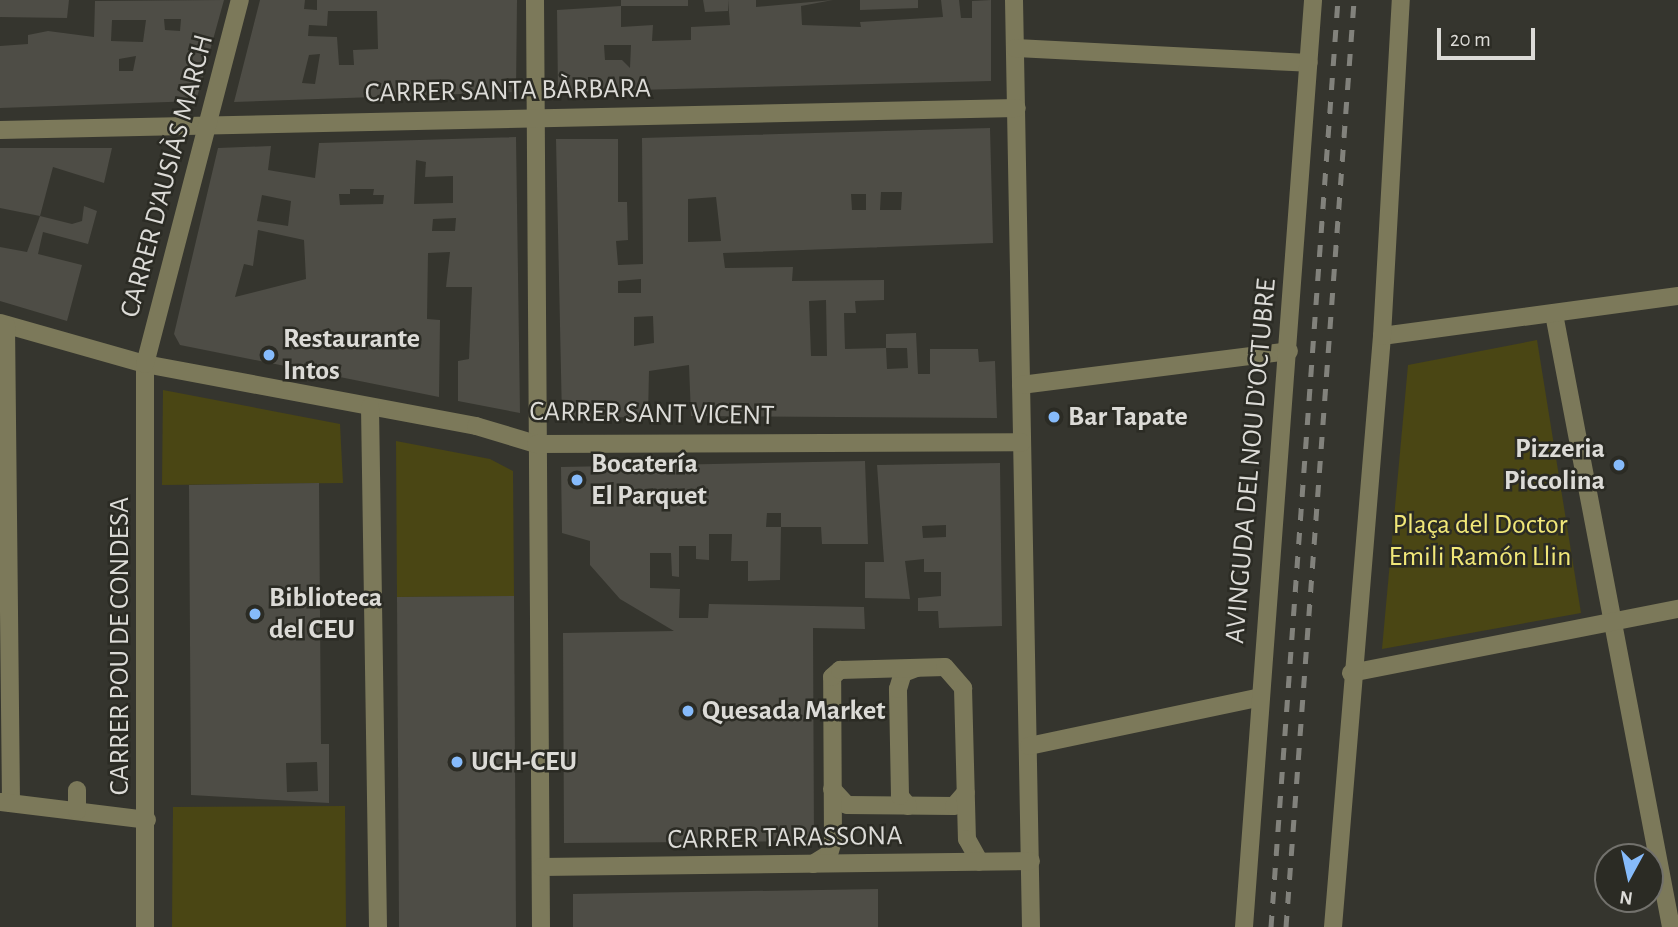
<!DOCTYPE html>
<html>
<head>
<meta charset="utf-8">
<style>
  body { margin:0 }
  #map { position:relative; width:1678px; height:927px; overflow:hidden; background:#35352e; font-family:"Alegreya Sans",sans-serif }
  div>[style] { position:absolute }
  [style*='--x'] { left:calc(var(--x)*1px); top:calc(var(--y)*1px); width:calc(var(--w)*1px); rotate:calc(var(--a)*1deg) }
  .green>* { inset:0; background:#4a4614 }
  .building>* { inset:0; background:#4e4d46 }
  .minor>* { height:18px; margin:-9px; padding:0 9px; transform-origin:9px; border-radius:9px; background:#7c795a }
  .rail>* { height:5px; margin-top:-2.5px; transform-origin:0; background:repeating-linear-gradient(90deg,#82827c 0 12px,transparent 0 24px) }
  .dots>* { width:19px; height:19px; translate:-50% -50%; box-sizing:border-box; border:4px solid #2b2b24; border-radius:50% }
  span { translate:-50% -50%; white-space:nowrap; text-align:center; line-height:1.15; -webkit-text-stroke:5px #2b2b24; paint-order:stroke }
  .street-label { font-size:28px; color:#dcdbd7 }
  .poi-label { font-size:28px; color:#dcdbd7; font-weight:700 }
  .left { translate:0 -50%; text-align:left }
  .right { translate:-100% -50%; text-align:right }
  .park-label { font-size:28px; color:#f1e778 }
  .north { position:absolute; left:1594px; top:843px; width:70px; height:70px; box-sizing:border-box; background:#2b2b24; border:2px solid #72716c; border-radius:50%; rotate:188deg; font-size:19px; font-weight:700; line-height:28px; text-align:center; color:#dcdbd7 }
  .north::after { content:''; display:block; margin:auto; width:24px; height:32px; background:#86bbfb; clip-path:polygon(50% 0,100% 100%,50% 72%,0 100%) }
  .scale { position:absolute; left:1437px; top:28px; width:98px; height:32px; box-sizing:border-box; border:4px solid #dcdbd7; border-top:0; padding-left:9px; font-size:21px; line-height:24px; white-space:nowrap; color:#dcdbd7; -webkit-text-stroke:5px #2b2b24; paint-order:stroke }
</style>
</head>
<body>
<div id="map">
  <div class="green">
    <div style="clip-path:polygon(1537px 340px,1581px 613px,1382px 649px,1408px 365px)"></div>
    <div style="clip-path:polygon(163px 390px,340px 424px,343px 483px,162px 485px)"></div>
    <div style="clip-path:polygon(396px 441px,490px 459px,513px 471px,514px 596px,397px 597px)"></div>
    <div style="clip-path:polygon(345px 806px,346px 927px,172px 927px,173px 807px)"></div>
  </div>
  <div class="building">
    <div style="clip-path:polygon(0 0,69px 0,67px 18px,0 17px)"></div>
    <div style="clip-path:polygon(evenodd,224px 0,196px 101px,0 108px,0 46px,28px 44px,28px 35px,48px 31px,94px 37px,95px 1px,224px 0,164px 19px,181px 19px,180px 31px,165px 30px,164px 19px,224px 0,112px 20px,146px 20px,143px 42px,111px 41px,112px 20px,224px 0,136px 56px,133px 71px,119px 71px,119px 59px,136px 56px)"></div>
    <div style="clip-path:polygon(evenodd,260px 0,305px 0,304px 9px,317px 10px,317px 0,517px 0,516px 92px,234px 102px,260px 0,328px 11px,377px 11px,378px 49px,353px 50px,354px 65px,339px 65px,337px 37px,308px 36px,309px 25px,327px 26px,328px 11px,260px 0,320px 54px,315px 84px,302px 83px,309px 55px,320px 54px)"></div>
    <div style="clip-path:polygon(621px 0,688px 0,688px 6px,621px 6px)"></div>
    <div style="clip-path:polygon(703px 0,728px 0,728px 11px,705px 12px)"></div>
    <div style="clip-path:polygon(evenodd,728px 0,756px 0,756px 7px,833px 0,801px 6px,802px 25px,861px 27px,860px 22px,943px 17px,941px 0,959px 0,961px 18px,972px 18px,972px 1px,991px 0,991px 81px,558px 92px,557px 10px,621px 6px,621px 27px,653px 25px,652px 41px,691px 40px,691px 27px,730px 25px,728px 0,604px 45px,631px 45px,630px 68px,622px 60px,605px 60px,604px 45px)"></div>
    <div style="clip-path:polygon(860px 0,918px 0,918px 8px,860px 10px)"></div>
    <div style="clip-path:polygon(evenodd,990px 128px,993px 243px,723px 253px,725px 268px,793px 267px,792px 281px,884px 280px,884px 300px,855px 301px,856px 313px,844px 313px,845px 349px,886px 348px,887px 369px,908px 368px,907px 348px,886px 348px,886px 334px,916px 333px,918px 374px,930px 374px,930px 349px,978px 349px,979px 362px,995px 361px,997px 418px,691px 416px,689px 365px,649px 371px,648px 417px,562px 418px,556px 139px,618px 139px,618px 202px,627px 202px,628px 240px,616px 241px,618px 265px,643px 264px,642px 138px,990px 128px,881px 192px,902px 192px,901px 210px,880px 210px,881px 192px,990px 128px,851px 194px,866px 194px,866px 210px,852px 210px,851px 194px,990px 128px,716px 197px,721px 241px,688px 242px,688px 199px,716px 197px,990px 128px,641px 279px,641px 293px,618px 293px,618px 281px,641px 279px,990px 128px,826px 300px,827px 356px,811px 356px,809px 301px,826px 300px,990px 128px,653px 316px,654px 343px,634px 346px,634px 317px,653px 316px)"></div>
    <div style="clip-path:polygon(evenodd,516px 137px,520px 413px,458px 401px,458px 361px,469px 359px,472px 287px,446px 287px,450px 252px,428px 253px,427px 319px,440px 320px,439px 397px,180px 345px,174px 334px,218px 148px,271px 146px,268px 170px,315px 178px,319px 143px,516px 137px,416px 160px,426px 162px,425px 177px,453px 176px,453px 203px,414px 204px,416px 160px,516px 137px,350px 189px,374px 189px,373px 195px,384px 195px,383px 204px,340px 205px,339px 194px,350px 194px,350px 189px,516px 137px,262px 195px,291px 201px,288px 226px,257px 221px,262px 195px,516px 137px,456px 218px,455px 231px,432px 231px,433px 219px,456px 218px,516px 137px,258px 230px,304px 240px,306px 279px,235px 297px,244px 264px,253px 266px,258px 230px)"></div>
    <div style="clip-path:polygon(0 148px,112px 148px,104px 183px,53px 167px,40px 216px,72px 224px,82px 221px,84px 206px,97px 211px,88px 244px,43px 232px,38px 254px,82px 265px,67px 321px,0 301px,0 247px,27px 252px,40px 216px,0 208px)"></div>
    <div style="clip-path:polygon(865px 461px,868px 544px,822px 544px,821px 527px,781px 527px,781px 513px,767px 513px,766px 527px,781px 527px,780px 580px,748px 581px,748px 561px,731px 561px,732px 534px,709px 534px,709px 560px,696px 559px,696px 546px,679px 546px,679px 577px,672px 576px,671px 553px,650px 553px,650px 588px,680px 589px,679px 618px,708px 618px,709px 604px,864px 607px,865px 629px,813px 628px,814px 841px,564px 843px,563px 633px,674px 631px,620px 599px,590px 565px,590px 541px,562px 533px,561px 467px)"></div>
    <div style="clip-path:polygon(evenodd,1000px 463px,1002px 626px,939px 628px,938px 611px,918px 611px,918px 598px,941px 596px,941px 572px,924px 572px,924px 559px,905px 561px,910px 599px,865px 598px,865px 562px,884px 562px,877px 465px,1000px 463px,946px 525px,946px 537px,923px 538px,922px 526px,946px 525px)"></div>
    <div style="clip-path:polygon(evenodd,319px 483px,321px 744px,329px 744px,329px 803px,191px 795px,189px 485px,319px 483px,317px 762px,318px 791px,287px 792px,286px 763px,317px 762px)"></div>
    <div style="clip-path:polygon(514px 596px,516px 927px,399px 927px,397px 597px)"></div>
    <div style="clip-path:polygon(878px 889px,878px 927px,573px 927px,573px 894px)"></div>
  </div>
  <div class="minor">
    <div style="--x:535;--y:0;--w:927;--a:89.63"></div>
    <div style="--x:1014;--y:0;--w:927;--a:88.95"></div>
    <div style="--x:1015;--y:48;--w:294;--a:2.9"></div>
    <div style="--x:0;--y:130;--w:1017;--a:-1.24"></div>
    <div style="--x:1554;--y:314;--w:624;--a:79.19"></div>
    <div style="--x:0;--y:323;--w:151;--a:15.8"></div>
    <div style="--x:145;--y:364;--w:337;--a:10.6"></div>
    <div style="--x:476;--y:426;--w:63;--a:16.7"></div>
    <div style="--x:536;--y:444;--w:486;--a:-0.2"></div>
    <div style="--x:6;--y:325;--w:478;--a:89.4"></div>
    <div style="--x:1382;--y:336;--w:299;--a:-7.7"></div>
    <div style="--x:1021;--y:385;--w:270;--a:-7.2"></div>
    <div style="--x:370;--y:407;--w:520;--a:89.12"></div>
    <div style="--x:1351;--y:673;--w:333;--a:-11.1"></div>
    <div style="--x:1029;--y:746;--w:232;--a:-11.9"></div>
    <div style="--x:832;--y:789;--w:22;--a:47"></div>
    <div style="--x:847;--y:805;--w:107;--a:0.5"></div>
    <div style="--x:954;--y:806;--w:18;--a:-49"></div>
    <div style="--x:1;--y:802;--w:147;--a:7"></div>
    <div style="--x:908;--y:806;--w:13;--a:-129"></div>
    <div style="--x:900;--y:796;--w:107;--a:-91.1"></div>
    <div style="--x:898;--y:689;--w:17;--a:-73"></div>
    <div style="--x:903;--y:673;--w:14;--a:-21"></div>
    <div style="--x:77;--y:811;--w:21;--a:-90"></div>
    <div style="--x:813;--y:864;--w:19;--a:-32"></div>
    <div style="--x:829;--y:854;--w:14;--a:-73"></div>
    <div style="--x:833;--y:841;--w:164;--a:-90.3"></div>
    <div style="--x:832;--y:677;--w:11;--a:-41"></div>
    <div style="--x:840;--y:670;--w:105;--a:-1.6"></div>
    <div style="--x:945;--y:667;--w:28;--a:49"></div>
    <div style="--x:963;--y:688;--w:151;--a:88.5"></div>
    <div style="--x:967;--y:839;--w:26;--a:61"></div>
    <div style="--x:541;--y:867;--w:490;--a:-0.7"></div>
    <div style="--x:145;--y:927;--w:563;--a:-90"></div>
    <div style="--x:145;--y:364;--w:376;--a:-75.4"></div>
    <div style="--x:1244;--y:927;--w:930;--a:-85.74"></div>
    <div style="--x:1333;--y:927;--w:593;--a:-85.26"></div>
    <div style="--x:1382;--y:336;--w:337;--a:-86.8"></div>
  </div>
  <div class="rail">
    <div style="--x:1271;--y:927;--w:929;--a:-85.87"></div>
    <div style="--x:1286;--y:927;--w:929;--a:-85.8"></div>
  </div>
  <div class="dots">
    <div style="left:269px;top:355px;background:#86bbfb"></div>
    <div style="left:1054px;top:417px;background:#86bbfb"></div>
    <div style="left:1619px;top:465px;background:#86bbfb"></div>
    <div style="left:577px;top:480px;background:#86bbfb"></div>
    <div style="left:255px;top:614px;background:#86bbfb"></div>
    <div style="left:688px;top:711px;background:#86bbfb"></div>
    <div style="left:457px;top:762px;background:#86bbfb"></div>
  </div>
  <div class="street-label">
    <span style="left:508px;top:91px;rotate:-1deg">CARRER SANTA BÀRBARA</span>
    <span style="left:167px;top:176px;rotate:-75deg">CARRER D'AUSIÀS MARCH</span>
    <span style="left:652px;top:414px;rotate:1deg">CARRER SANT VICENT</span>
    <span style="left:1251px;top:461px;rotate:-85deg">AVINGUDA DEL NOU D'OCTUBRE</span>
    <span style="left:120px;top:646px;rotate:-90deg">CARRER POU DE CONDESA</span>
    <span style="left:785px;top:838px;rotate:-1deg">CARRER TARASSONA</span>
  </div>
  <div class="poi-label">
    <span class="left" style="left:283px;top:355px">Restaurante<br>Intos</span>
    <span class="left" style="left:1068px;top:417px">Bar Tapate</span>
    <span class="right" style="left:1605px;top:465px">Pizzeria<br>Piccolina</span>
    <span class="left" style="left:591px;top:480px">Bocatería<br>El Parquet</span>
    <span class="left" style="left:269px;top:614px">Biblioteca<br>del CEU</span>
    <span class="left" style="left:702px;top:711px">Quesada Market</span>
    <span class="left" style="left:471px;top:762px">UCH-CEU</span>
  </div>
  <div class="park-label">
    <span style="left:1480px;top:541px">Plaça del Doctor<br>Emili Ramón Llin</span>
  </div>
  <div class="north">N</div>
  <div class="scale">20 m</div>
</div>
</body>
</html>
